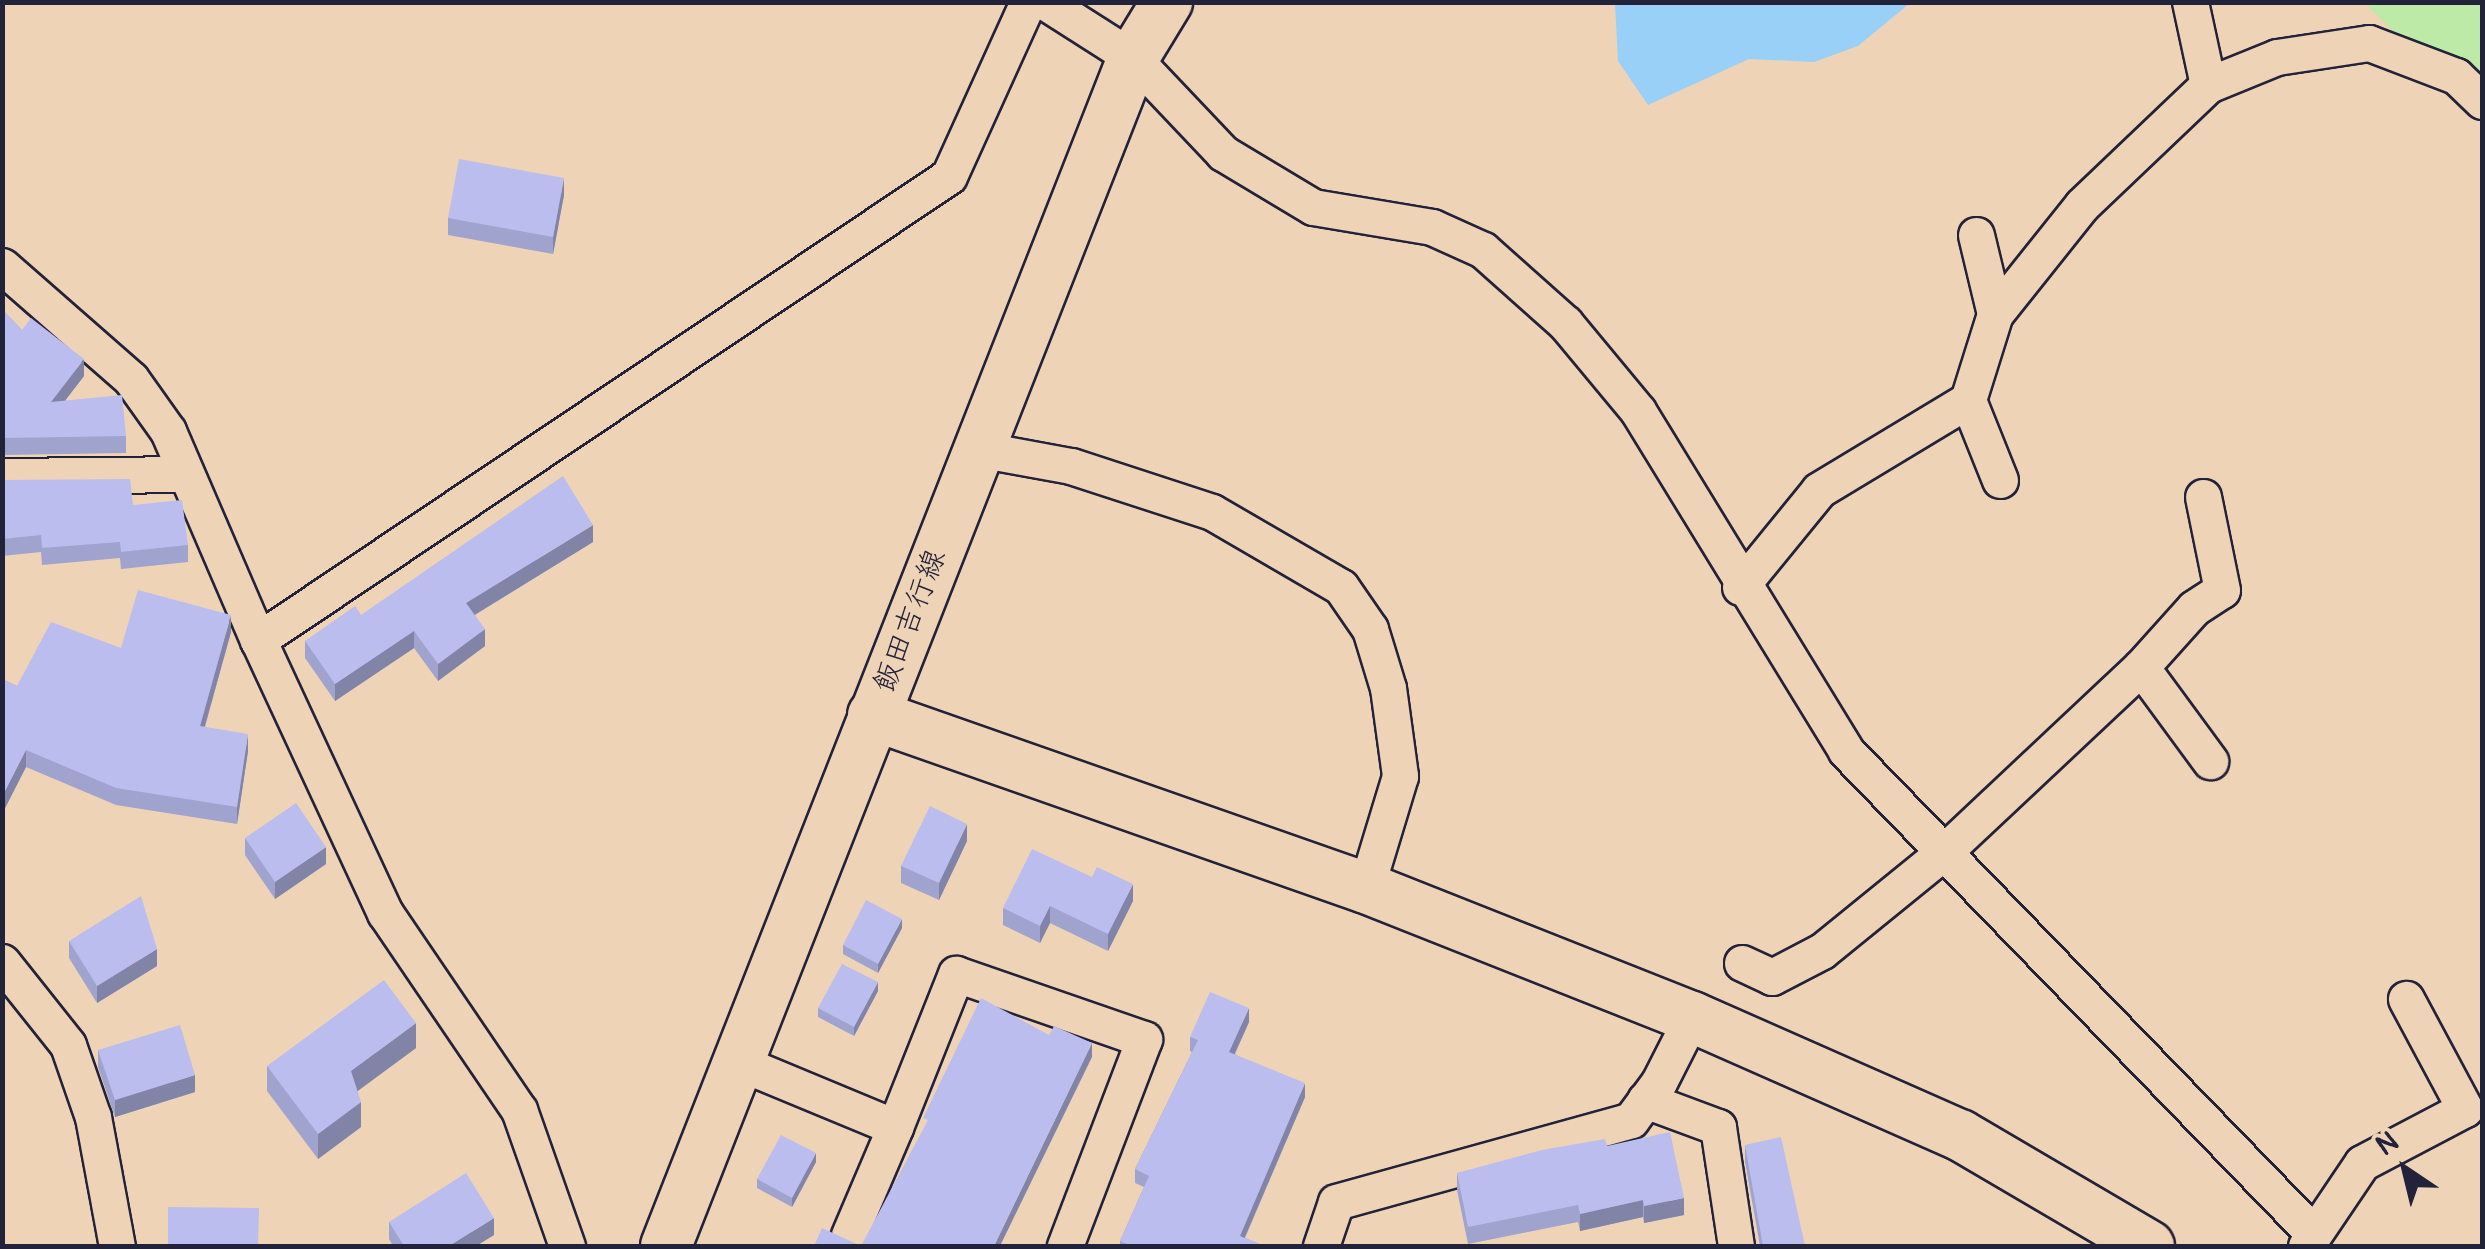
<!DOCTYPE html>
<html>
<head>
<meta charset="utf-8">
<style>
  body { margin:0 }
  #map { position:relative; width:2485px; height:1249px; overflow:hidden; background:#efd3b6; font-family:Pangolin,"Klee One",sans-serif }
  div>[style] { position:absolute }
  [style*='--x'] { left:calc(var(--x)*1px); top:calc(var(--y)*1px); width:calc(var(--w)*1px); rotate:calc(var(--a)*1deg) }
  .green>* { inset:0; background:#beeaa7 }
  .water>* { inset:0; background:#98d0f7 }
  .roads { filter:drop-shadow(2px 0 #22223b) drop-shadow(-2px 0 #22223b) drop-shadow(0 2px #22223b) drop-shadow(0 -2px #22223b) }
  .street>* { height:35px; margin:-17.5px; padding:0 17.5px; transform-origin:17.5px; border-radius:17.5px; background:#efd3b6 }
  .secondary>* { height:50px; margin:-25px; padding:0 25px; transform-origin:25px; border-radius:25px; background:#efd3b6 }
  .wall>* { inset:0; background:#a0a3cd }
  .shaded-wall>* { inset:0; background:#8284a7 }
  .building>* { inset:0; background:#babdee }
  span { translate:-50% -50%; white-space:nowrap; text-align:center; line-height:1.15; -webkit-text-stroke:8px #efd3b6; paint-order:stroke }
  .street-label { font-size:30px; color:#22223b }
  .frame { position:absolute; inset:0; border:5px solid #22223b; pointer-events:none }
  .north { position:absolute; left:2355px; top:1119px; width:100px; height:100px; -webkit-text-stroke:8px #efd3b6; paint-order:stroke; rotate:325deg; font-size:28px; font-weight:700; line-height:40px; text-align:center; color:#22223b }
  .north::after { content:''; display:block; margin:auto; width:35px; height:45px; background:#22223b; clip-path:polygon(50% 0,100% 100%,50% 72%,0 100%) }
</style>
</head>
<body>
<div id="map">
  <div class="green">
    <div style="clip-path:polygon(2365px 3px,2482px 3px,2482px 121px)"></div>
  </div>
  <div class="water">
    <div style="clip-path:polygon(1615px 3px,1615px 2px,1910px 3px,1858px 46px,1814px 62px,1749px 59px,1648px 105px,1618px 61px)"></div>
  </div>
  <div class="roads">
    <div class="street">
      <div style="--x:1045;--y:2;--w:104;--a:32.5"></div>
      <div style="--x:1133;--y:58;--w:131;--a:46.5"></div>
      <div style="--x:1223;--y:153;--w:105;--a:31"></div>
      <div style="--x:1313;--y:207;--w:121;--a:9.5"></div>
      <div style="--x:1432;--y:227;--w:56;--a:24.3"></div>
      <div style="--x:1483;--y:250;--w:110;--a:41.7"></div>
      <div style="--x:1565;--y:323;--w:114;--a:50.3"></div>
      <div style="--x:1638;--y:411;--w:399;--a:58.5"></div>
      <div style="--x:1846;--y:751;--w:670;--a:45.91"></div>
      <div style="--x:2208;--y:85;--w:74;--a:-22.1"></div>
      <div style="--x:2277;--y:57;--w:93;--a:-8.7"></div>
      <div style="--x:2369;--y:43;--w:93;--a:20.8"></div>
      <div style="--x:2456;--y:76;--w:36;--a:44"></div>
      <div style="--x:1976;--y:235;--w:81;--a:76.5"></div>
      <div style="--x:2;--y:266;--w:171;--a:41.2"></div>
      <div style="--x:131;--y:379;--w:64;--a:54.6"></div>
      <div style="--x:168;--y:431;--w:228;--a:66.7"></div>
      <div style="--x:978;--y:449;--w:95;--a:10.4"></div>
      <div style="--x:1071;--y:466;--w:148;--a:18.1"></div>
      <div style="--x:1212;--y:512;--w:149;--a:30.2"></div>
      <div style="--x:1341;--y:587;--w:51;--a:55.4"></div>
      <div style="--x:1370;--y:629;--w:62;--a:73"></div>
      <div style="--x:1388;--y:688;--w:89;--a:82.2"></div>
      <div style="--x:1400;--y:776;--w:117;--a:106.9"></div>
      <div style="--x:2;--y:476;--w:184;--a:-0.6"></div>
      <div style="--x:2000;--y:480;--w:86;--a:-111.8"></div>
      <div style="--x:1968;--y:400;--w:90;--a:-72.6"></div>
      <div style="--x:1995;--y:314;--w:139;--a:-51.4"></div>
      <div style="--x:2082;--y:205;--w:174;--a:-43.6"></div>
      <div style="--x:2208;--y:85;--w:85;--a:-102.2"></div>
      <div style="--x:1740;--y:587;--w:125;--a:-50.8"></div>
      <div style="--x:1819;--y:490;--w:174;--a:-31.1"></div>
      <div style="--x:2141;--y:667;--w:117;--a:53.7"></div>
      <div style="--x:2;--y:962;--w:106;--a:51.5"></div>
      <div style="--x:68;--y:1045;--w:76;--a:70.9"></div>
      <div style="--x:93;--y:1117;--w:131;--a:79.5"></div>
      <div style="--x:1742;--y:963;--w:33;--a:25"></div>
      <div style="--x:1772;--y:977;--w:56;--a:-27.5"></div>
      <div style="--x:1822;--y:951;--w:159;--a:-39.1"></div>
      <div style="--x:1945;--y:851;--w:269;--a:-43.2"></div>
      <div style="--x:2141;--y:667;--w:79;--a:-48.1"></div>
      <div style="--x:2194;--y:608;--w:33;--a:-33"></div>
      <div style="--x:2222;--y:590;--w:95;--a:-101.5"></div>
      <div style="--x:738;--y:1062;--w:170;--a:22.5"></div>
      <div style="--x:895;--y:1127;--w:165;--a:-68.3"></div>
      <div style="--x:956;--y:974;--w:199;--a:19.1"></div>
      <div style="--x:1144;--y:1039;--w:222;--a:110.9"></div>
      <div style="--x:1645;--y:1100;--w:78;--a:20.3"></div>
      <div style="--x:1718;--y:1127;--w:120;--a:81.4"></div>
      <div style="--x:849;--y:1235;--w:117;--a:-66.9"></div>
      <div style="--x:567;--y:1246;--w:144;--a:-109.4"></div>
      <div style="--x:519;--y:1110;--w:238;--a:-124.2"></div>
      <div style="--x:385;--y:913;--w:301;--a:-114.9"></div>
      <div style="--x:258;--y:640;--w:832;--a:-33.88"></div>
      <div style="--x:949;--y:176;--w:191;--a:-65.6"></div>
      <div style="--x:1321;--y:1246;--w:46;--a:-71.2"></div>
      <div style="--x:1336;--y:1202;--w:306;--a:-15.5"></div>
      <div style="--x:1631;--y:1120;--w:47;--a:-53.6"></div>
      <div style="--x:1659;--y:1082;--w:73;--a:-63.1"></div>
      <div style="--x:2306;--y:1246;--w:100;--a:-56"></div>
      <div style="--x:2362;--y:1163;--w:116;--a:-27.7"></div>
      <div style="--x:2465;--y:1109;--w:125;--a:-118.2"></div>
    </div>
    <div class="secondary">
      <div style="--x:873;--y:715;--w:522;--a:19.34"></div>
      <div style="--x:1366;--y:888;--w:351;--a:21.6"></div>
      <div style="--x:1692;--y:1017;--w:293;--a:23.8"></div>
      <div style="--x:1960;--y:1135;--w:219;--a:30.4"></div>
      <div style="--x:666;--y:1246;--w:1276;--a:-68.54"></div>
      <div style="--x:1133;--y:58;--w:66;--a:-58.7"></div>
    </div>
  </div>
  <div class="wall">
    <div style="clip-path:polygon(564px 195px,553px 254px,448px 235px,448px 218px)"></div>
    <div style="clip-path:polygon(2px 309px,22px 330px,84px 376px,65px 400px,126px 436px,126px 453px,2px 455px)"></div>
    <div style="clip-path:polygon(2px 480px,133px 505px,188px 545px,188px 562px,121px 569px,120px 558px,42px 565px,41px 552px,2px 556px)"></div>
    <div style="clip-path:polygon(593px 542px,475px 615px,485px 646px,438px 681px,414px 648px,335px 701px,305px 658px,305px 641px,361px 615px)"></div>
    <div style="clip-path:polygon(231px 632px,205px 727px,248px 751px,237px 824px,116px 805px,26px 767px,2px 814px,2px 679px,17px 686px)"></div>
    <div style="clip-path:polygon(245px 838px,326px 864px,275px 899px,245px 855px)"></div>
    <div style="clip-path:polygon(967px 841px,939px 900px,901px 883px,901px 866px)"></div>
    <div style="clip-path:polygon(1092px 877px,1133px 901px,1108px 951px,1050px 923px,1040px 943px,1003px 925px,1003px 908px)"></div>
    <div style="clip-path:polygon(902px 928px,878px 973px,843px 954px,843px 945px)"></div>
    <div style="clip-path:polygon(69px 941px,157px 966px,97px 1003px,69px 958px)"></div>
    <div style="clip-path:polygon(878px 991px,854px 1036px,818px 1017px,818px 1008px)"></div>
    <div style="clip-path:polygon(1249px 1022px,1235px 1054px,1305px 1097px,1245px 1238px,1264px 1246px,1120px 1246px,1120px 1241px,1144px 1187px,1135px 1183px,1135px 1169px,1192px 1052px,1190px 1051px,1190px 1037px)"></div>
    <div style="clip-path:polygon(416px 1048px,357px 1091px,361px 1127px,318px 1159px,267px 1091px,267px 1066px)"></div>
    <div style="clip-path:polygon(98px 1050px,195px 1092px,115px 1117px,98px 1067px)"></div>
    <div style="clip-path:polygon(1745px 1145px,1805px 1246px,1760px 1246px,1745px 1162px)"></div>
    <div style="clip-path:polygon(1607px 1146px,1684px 1215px,1644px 1223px,1643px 1217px,1580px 1231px,1578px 1222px,1468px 1244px,1457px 1190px,1457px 1173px)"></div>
    <div style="clip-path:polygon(816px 1162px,792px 1207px,757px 1188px,757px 1179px)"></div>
    <div style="clip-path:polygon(389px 1222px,494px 1235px,476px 1246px,393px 1246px,389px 1239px)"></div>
  </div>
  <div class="shaded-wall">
    <div style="clip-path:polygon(564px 178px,564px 195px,553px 254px,553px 237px)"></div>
    <div style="clip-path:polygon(84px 359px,84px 376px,51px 419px,51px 402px)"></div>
    <div style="clip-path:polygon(593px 525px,593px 542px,466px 620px,466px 603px)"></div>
    <div style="clip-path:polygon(231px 615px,231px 632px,200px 743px,200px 726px)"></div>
    <div style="clip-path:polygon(485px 629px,485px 646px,438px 681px,438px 664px)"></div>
    <div style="clip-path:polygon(414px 631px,414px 648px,335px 701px,335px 684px)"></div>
    <div style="clip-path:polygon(248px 734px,248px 751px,237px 824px,237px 807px)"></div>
    <div style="clip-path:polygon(26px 750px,26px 767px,2px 814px,2px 797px)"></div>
    <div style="clip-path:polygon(967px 824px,967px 841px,939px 900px,939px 883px)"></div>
    <div style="clip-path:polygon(326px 847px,326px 864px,275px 899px,275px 882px)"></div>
    <div style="clip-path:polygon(1133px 884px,1133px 901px,1108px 951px,1108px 934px)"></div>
    <div style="clip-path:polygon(1050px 906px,1050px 923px,1040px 943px,1040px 926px)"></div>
    <div style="clip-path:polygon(902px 919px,902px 928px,878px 973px,878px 964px)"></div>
    <div style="clip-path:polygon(157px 949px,157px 966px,97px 1003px,97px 986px)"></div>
    <div style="clip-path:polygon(878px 982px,878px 991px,854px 1036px,854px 1027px)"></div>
    <div style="clip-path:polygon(1249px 1008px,1249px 1022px,1229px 1066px,1229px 1052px)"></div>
    <div style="clip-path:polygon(416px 1023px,416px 1048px,351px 1096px,351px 1071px)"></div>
    <div style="clip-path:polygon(1092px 1043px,1092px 1057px,1000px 1246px,994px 1246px)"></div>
    <div style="clip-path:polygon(195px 1075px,195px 1092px,115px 1117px,115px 1100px)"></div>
    <div style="clip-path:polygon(1305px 1083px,1305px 1097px,1241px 1246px,1240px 1236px)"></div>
    <div style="clip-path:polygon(361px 1102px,361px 1127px,318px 1159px,318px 1134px)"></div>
    <div style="clip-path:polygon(816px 1153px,816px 1162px,792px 1207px,792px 1198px)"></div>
    <div style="clip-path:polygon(1684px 1198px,1684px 1215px,1644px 1223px,1644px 1206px)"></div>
    <div style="clip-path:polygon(1643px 1200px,1643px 1217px,1580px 1231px,1580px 1214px)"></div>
    <div style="clip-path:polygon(494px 1218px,494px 1235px,476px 1246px,449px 1246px)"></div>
  </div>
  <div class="building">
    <div style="clip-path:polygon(459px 159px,564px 178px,553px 237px,448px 218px)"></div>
    <div style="clip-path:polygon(2px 309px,22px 330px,31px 318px,84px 359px,51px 402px,122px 395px,126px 436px,2px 438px)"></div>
    <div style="clip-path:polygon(563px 476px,593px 525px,466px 603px,485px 629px,438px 664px,414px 631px,335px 684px,305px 641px,355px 606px,361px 615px)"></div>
    <div style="clip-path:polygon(130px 479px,133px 505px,182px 500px,188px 545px,121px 552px,120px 542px,42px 548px,41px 535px,2px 539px,2px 480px)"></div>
    <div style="clip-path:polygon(138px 590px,231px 615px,200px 726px,248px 734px,237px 807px,116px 788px,26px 750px,2px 797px,2px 679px,17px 686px,51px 622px,121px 648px)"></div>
    <div style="clip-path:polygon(296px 803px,326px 847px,275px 882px,245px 838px)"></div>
    <div style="clip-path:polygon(930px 806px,967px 824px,939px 883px,901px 866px)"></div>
    <div style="clip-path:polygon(1032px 849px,1092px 877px,1097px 867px,1133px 884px,1108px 934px,1050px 906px,1040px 926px,1003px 908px)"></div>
    <div style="clip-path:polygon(141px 896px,157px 949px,97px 986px,69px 941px)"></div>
    <div style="clip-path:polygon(866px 900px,902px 919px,878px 964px,843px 945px)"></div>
    <div style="clip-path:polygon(842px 964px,878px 982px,854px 1027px,818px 1008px)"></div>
    <div style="clip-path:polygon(384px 980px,416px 1023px,351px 1071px,361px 1102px,318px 1134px,267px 1066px)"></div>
    <div style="clip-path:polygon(1210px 992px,1249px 1008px,1229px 1052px,1305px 1083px,1240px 1236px,1264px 1246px,1132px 1246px,1120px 1241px,1149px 1176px,1135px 1169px,1198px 1040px,1190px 1037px)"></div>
    <div style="clip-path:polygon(981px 998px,1049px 1035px,1054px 1026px,1092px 1043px,994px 1246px,814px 1246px,822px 1228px,861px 1246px,928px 1120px,923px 1118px)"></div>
    <div style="clip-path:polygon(180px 1025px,195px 1075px,115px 1100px,98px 1050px)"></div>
    <div style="clip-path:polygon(1670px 1132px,1684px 1198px,1644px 1206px,1643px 1200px,1580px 1214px,1578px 1205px,1468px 1227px,1457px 1173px,1542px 1150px,1605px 1139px,1607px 1146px)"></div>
    <div style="clip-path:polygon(781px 1135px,816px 1153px,792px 1198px,757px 1179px)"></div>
    <div style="clip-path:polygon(1781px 1137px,1805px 1246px,1763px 1246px,1745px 1145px)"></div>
    <div style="clip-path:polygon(466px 1173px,494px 1218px,449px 1246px,404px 1246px,389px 1222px)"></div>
    <div style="clip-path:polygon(168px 1207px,259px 1208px,258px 1246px,168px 1246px)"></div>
  </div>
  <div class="street-label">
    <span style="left:910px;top:621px;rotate:-69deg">飯田吉行線</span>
  </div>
  <div class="frame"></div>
  <div class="north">N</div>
</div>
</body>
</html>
